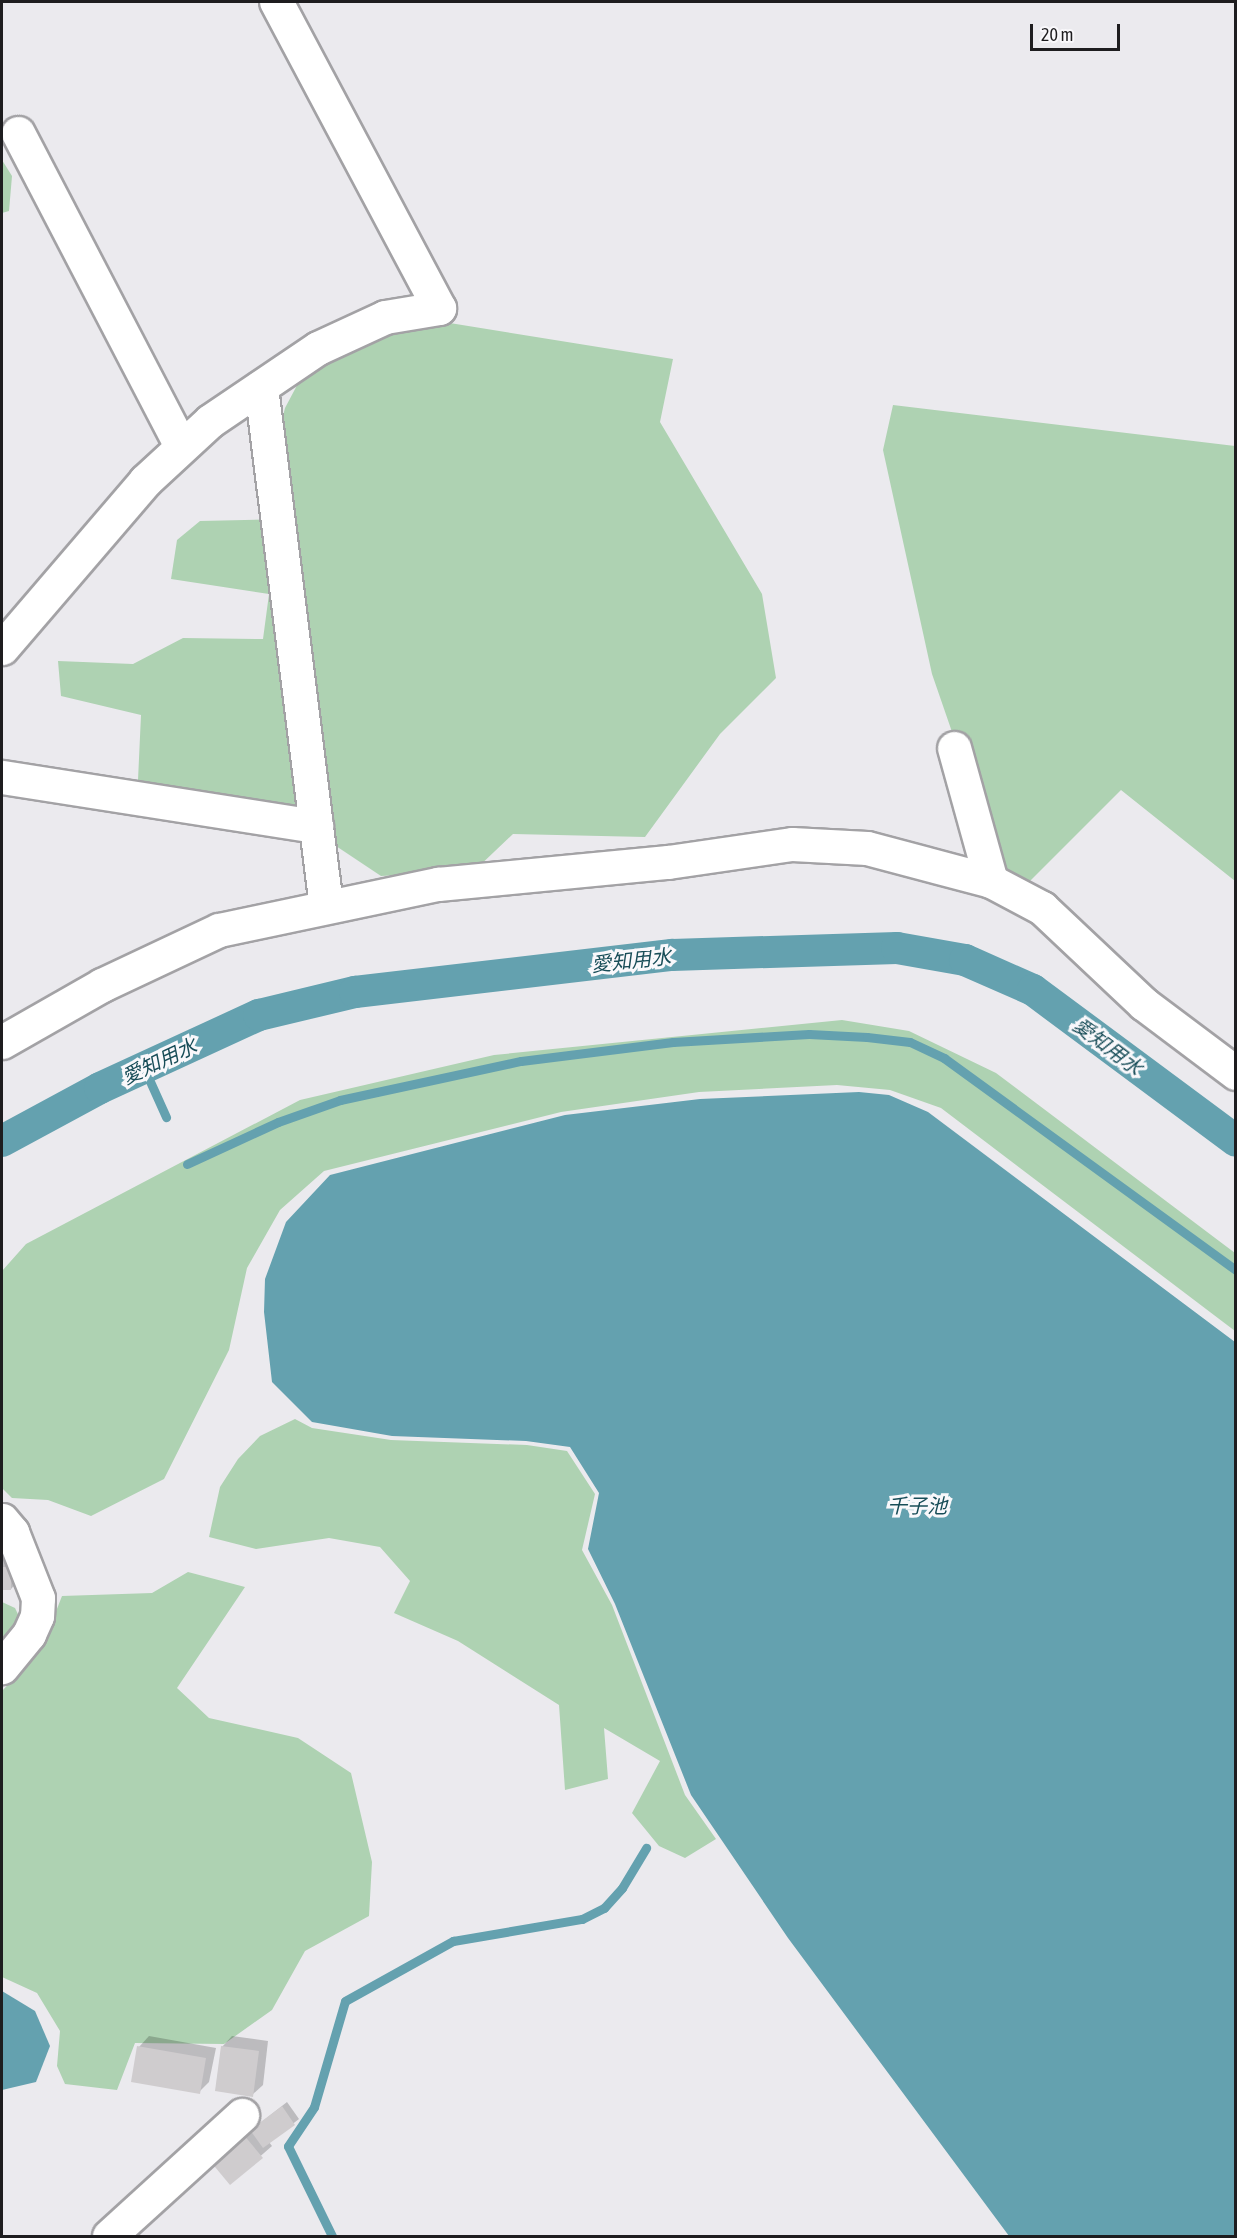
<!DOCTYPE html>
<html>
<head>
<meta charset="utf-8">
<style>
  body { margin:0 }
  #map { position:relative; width:1237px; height:2238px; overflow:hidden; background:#ebeaee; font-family:"Asap Condensed","Noto Sans JP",sans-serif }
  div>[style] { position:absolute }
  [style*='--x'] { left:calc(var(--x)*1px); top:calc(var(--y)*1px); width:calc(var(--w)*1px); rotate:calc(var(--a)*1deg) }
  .green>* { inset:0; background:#aed2b2 }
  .water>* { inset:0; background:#64a1af }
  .shadow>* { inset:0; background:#0003 }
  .stream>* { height:9px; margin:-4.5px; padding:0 4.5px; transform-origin:4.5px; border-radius:4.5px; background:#64a1af }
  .canal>* { height:32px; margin:-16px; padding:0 16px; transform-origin:16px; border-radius:16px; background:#64a1af }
  .building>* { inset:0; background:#cfccce }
  .roads { filter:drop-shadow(2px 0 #a3a2a5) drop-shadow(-2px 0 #a3a2a5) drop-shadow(0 2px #a3a2a5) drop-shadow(0 -2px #a3a2a5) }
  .street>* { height:33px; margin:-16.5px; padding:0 16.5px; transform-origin:16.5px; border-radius:16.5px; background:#fff }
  span { translate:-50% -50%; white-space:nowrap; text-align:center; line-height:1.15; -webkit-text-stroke:6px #f9f8fb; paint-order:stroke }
  .water-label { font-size:20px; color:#184d58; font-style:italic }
  .frame { position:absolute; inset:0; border:3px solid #1e1d1f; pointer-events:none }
  .scale { position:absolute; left:1030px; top:24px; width:90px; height:27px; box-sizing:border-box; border:3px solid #1e1d1f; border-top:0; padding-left:8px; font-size:18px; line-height:21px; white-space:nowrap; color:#1e1d1f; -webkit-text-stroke:4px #f9f8fb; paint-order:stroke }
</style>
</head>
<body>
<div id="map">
  <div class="green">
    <div style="clip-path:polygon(2px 160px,12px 176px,9px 211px,2px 213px)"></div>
    <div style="clip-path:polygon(425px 319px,673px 359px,660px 422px,762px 594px,776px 678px,720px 734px,645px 837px,513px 834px,474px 871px,381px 876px,330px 842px,298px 810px,138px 780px,141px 715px,61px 696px,58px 661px,133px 664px,183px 638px,263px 639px,269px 594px,171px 579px,177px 540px,200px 521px,290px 519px,274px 451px,285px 408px,303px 374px,374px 337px)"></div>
    <div style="clip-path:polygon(893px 405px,1235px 446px,1235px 881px,1121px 790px,1025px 886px,999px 868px,932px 674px,883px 450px)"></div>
    <div style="clip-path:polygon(842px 1020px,909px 1031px,996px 1073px,1235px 1253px,1235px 1331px,941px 1108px,890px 1090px,837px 1085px,699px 1092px,561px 1112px,324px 1171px,280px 1210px,247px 1268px,229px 1350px,164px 1479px,91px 1516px,48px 1500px,12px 1498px,2px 1488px,2px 1271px,26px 1244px,300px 1100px,494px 1055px)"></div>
    <div style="clip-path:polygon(295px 1419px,312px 1428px,391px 1440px,527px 1445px,567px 1451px,595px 1494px,582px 1550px,612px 1605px,685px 1795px,716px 1839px,685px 1858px,659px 1846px,632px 1813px,660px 1761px,604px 1728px,608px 1779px,565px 1790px,559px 1705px,458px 1641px,394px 1613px,410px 1581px,380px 1547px,329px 1538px,256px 1549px,209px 1537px,220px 1487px,238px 1459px,260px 1436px)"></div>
    <div style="clip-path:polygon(188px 1572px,245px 1587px,177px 1688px,209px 1718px,298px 1738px,351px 1773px,372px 1862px,369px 1916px,305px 1951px,272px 2010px,224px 2044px,135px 2043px,117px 2090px,65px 2084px,57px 2066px,60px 2031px,37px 1993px,2px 1977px,2px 1691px,41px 1650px,62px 1596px,152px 1593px)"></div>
    <div style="clip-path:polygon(2px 1602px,15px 1608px,23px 1625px,2px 1657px)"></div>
  </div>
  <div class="water">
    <div style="clip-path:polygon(859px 1092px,889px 1095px,928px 1112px,1235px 1342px,1235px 2236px,1009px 2236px,788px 1938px,691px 1795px,615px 1604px,588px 1549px,599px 1493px,570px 1447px,526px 1441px,392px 1436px,312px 1422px,272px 1382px,264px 1312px,265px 1279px,286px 1222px,330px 1175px,565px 1115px,700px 1099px)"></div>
    <div style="clip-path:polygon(2px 1991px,35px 2011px,50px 2046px,36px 2082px,2px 2090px)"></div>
  </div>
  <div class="shadow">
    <div style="clip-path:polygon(2px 1558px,21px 1558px,21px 1578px,11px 1589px,2px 1589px)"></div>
    <div style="clip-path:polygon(149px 2036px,216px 2048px,209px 2082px,199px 2092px,139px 2047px)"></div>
    <div style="clip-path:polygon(232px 2036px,268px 2041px,263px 2085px,252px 2095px,222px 2047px)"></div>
    <div style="clip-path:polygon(287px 2102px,299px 2119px,269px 2142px,272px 2146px,230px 2183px,212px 2161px)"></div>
  </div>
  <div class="stream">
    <div style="--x:144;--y:1068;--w:54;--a:65.8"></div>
    <div style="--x:187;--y:1164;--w:100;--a:-24.8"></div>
    <div style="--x:278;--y:1122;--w:66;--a:-19.5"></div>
    <div style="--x:340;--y:1100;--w:185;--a:-12.2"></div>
    <div style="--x:521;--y:1061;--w:153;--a:-7.1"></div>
    <div style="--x:673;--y:1042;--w:136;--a:-3.4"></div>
    <div style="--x:809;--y:1034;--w:58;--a:3"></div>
    <div style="--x:867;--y:1037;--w:43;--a:6.6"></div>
    <div style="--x:910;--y:1042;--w:38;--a:25"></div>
    <div style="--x:944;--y:1058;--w:361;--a:36"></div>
    <div style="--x:332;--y:2236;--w:100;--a:-116.1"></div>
    <div style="--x:288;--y:2146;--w:47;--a:-56.3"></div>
    <div style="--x:314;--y:2107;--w:110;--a:-73.7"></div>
    <div style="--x:345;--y:2001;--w:124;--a:-29.1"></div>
    <div style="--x:453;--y:1941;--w:131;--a:-9.7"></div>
    <div style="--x:582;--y:1919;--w:25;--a:-27"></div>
    <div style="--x:604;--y:1908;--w:27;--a:-48"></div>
    <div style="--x:622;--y:1888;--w:47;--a:-59"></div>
  </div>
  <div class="canal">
    <div style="--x:2;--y:1141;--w:111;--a:-28.4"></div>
    <div style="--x:100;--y:1088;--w:175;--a:-24.7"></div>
    <div style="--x:259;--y:1015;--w:99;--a:-13.5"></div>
    <div style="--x:355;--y:992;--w:319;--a:-6.7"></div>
    <div style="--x:672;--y:955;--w:225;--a:-1.8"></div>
    <div style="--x:897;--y:948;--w:69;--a:10"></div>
    <div style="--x:965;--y:960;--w:74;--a:23.8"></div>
    <div style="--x:1033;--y:990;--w:253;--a:36.6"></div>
  </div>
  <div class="building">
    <div style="clip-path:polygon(2px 1567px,11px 1567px,11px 1590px,2px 1590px)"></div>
    <div style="clip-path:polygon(137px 2046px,206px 2058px,200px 2094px,131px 2082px)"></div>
    <div style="clip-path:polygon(221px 2046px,259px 2051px,253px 2097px,215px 2091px)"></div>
    <div style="clip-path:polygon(282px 2106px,295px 2125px,263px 2148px,250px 2130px)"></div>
    <div style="clip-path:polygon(243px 2134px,263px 2158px,230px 2185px,210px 2161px)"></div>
  </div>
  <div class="roads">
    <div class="street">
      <div style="--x:18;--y:133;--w:353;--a:62.5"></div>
      <div style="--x:261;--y:387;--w:523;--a:82.86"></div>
      <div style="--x:2;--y:648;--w:220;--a:-49.4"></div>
      <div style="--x:145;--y:481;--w:88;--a:-42.7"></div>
      <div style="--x:210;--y:421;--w:130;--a:-34.1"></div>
      <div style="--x:318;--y:348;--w:74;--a:-24.8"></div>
      <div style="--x:385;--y:317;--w:55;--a:-9.5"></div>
      <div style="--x:439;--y:308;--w:347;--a:-118"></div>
      <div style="--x:2;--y:777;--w:318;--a:8.9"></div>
      <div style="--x:991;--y:881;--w:58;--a:27.9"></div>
      <div style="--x:1042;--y:908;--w:140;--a:43.3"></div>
      <div style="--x:1144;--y:1004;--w:115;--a:36.9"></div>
      <div style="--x:2;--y:1042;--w:115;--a:-29.7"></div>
      <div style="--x:102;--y:985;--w:129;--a:-25.2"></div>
      <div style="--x:219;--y:930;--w:224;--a:-11.9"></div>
      <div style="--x:438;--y:884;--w:231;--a:-5.5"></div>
      <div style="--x:668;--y:862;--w:125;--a:-8.3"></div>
      <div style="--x:792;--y:844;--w:75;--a:3.1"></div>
      <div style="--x:867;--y:848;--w:128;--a:14.9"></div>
      <div style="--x:991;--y:881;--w:138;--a:-105.5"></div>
      <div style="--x:2;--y:1520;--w:16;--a:50"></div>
      <div style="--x:12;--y:1532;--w:71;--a:68.5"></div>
      <div style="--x:38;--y:1598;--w:18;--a:93"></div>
      <div style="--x:37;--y:1616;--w:20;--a:114"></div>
      <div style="--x:29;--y:1634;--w:43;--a:129.3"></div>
      <div style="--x:109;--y:2236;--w:180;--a:-42.3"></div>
    </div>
  </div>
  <div class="water-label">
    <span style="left:631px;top:960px;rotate:-6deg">愛知用水</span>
    <span style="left:1108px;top:1046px;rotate:37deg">愛知用水</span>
    <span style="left:159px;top:1061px;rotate:-25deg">愛知用水</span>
    <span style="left:917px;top:1505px">千子池</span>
  </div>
  <div class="frame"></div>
  <div class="scale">20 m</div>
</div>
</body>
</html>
